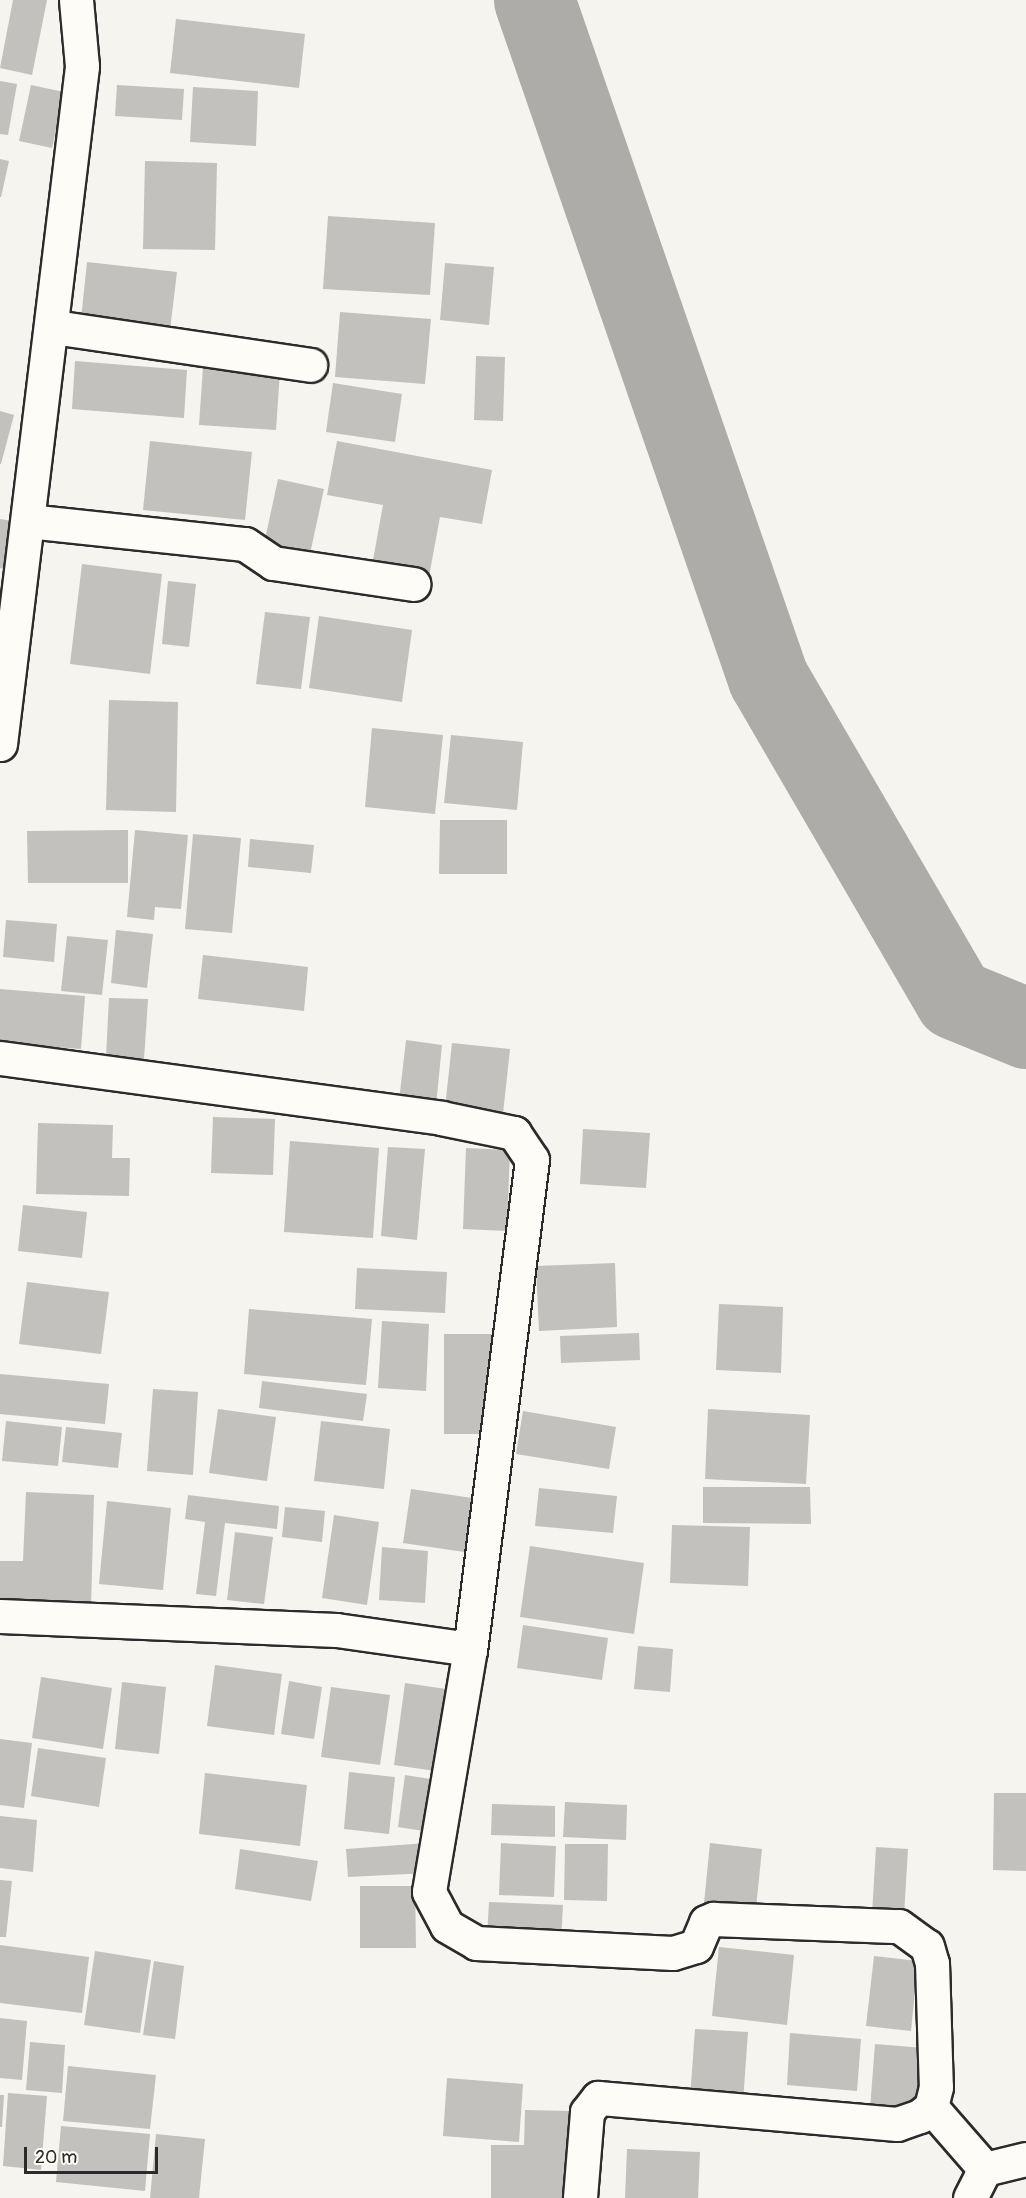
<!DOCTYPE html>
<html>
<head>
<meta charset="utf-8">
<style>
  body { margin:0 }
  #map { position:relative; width:1026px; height:2198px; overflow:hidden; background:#f5f4ef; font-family:Pangolin,sans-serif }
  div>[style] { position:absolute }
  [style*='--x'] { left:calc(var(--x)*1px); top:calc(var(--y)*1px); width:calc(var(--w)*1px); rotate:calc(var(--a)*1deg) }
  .river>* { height:81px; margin:-40.5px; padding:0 40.5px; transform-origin:40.5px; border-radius:40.5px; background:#adaca9 }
  .building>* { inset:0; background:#c2c1be }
  .roads { filter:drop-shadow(2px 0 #2b2b2b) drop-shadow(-2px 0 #2b2b2b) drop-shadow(0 2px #2b2b2b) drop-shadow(0 -2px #2b2b2b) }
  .minor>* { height:33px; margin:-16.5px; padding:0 16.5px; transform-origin:16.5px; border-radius:16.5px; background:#fdfcf7 }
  span { translate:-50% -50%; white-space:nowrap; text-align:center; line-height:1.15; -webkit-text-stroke:6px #fdfcf7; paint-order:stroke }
  .scale { position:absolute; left:24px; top:2147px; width:134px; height:27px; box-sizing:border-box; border:3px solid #2b2b2b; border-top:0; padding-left:8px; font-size:18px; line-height:21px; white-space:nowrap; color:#2b2b2b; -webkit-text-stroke:4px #fdfcf7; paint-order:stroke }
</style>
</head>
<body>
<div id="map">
  <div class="river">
    <div style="--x:534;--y:0;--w:717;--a:70.96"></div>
    <div style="--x:768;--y:678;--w:371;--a:59.8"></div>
    <div style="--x:955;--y:999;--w:77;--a:22.2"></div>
  </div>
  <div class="building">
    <div style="clip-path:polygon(13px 0,47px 0,32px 75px,0 68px)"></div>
    <div style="clip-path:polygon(176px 19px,305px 34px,299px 88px,170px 73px)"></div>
    <div style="clip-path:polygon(0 81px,17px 84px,8px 135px,0 134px)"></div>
    <div style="clip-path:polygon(31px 85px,64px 92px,52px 148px,19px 141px)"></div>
    <div style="clip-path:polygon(117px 85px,184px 89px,182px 120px,115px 116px)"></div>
    <div style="clip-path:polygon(193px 87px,258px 91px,256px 146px,190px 142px)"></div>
    <div style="clip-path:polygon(0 159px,9px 161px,1px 197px,0 197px)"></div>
    <div style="clip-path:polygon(145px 161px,217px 163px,215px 250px,143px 249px)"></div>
    <div style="clip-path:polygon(328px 216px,435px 223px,430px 295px,323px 289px)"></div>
    <div style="clip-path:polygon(87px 262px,177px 272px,170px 330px,81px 319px)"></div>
    <div style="clip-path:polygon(445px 263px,494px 267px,489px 325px,440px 320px)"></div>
    <div style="clip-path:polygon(340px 312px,431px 319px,425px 384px,335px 377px)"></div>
    <div style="clip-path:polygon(476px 356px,505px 357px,503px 421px,474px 420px)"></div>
    <div style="clip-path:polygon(75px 361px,187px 370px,184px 418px,72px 409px)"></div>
    <div style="clip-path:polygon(203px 367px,280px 371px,276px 430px,199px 425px)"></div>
    <div style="clip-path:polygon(333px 383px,402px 394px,395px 442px,326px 432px)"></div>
    <div style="clip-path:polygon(0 411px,14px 415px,1px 464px,0 464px)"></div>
    <div style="clip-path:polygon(150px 441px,252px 452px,245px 520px,143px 510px)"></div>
    <div style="clip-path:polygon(337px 441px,492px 470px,482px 524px,440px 517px,428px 582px,371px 571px,383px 505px,327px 495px)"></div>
    <div style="clip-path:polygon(278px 479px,324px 489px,310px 554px,264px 544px)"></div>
    <div style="clip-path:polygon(0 519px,19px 522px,11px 571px,0 568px)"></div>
    <div style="clip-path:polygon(82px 564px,162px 574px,150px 674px,70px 664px)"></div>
    <div style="clip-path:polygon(168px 581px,196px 584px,189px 647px,162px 644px)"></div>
    <div style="clip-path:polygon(265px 612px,310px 617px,301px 689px,256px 684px)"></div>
    <div style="clip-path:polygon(319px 616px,412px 630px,402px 702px,309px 688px)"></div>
    <div style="clip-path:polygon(109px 700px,178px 702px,176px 812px,106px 810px)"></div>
    <div style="clip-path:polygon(372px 728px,443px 735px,435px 814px,365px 807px)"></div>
    <div style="clip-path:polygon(451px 735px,523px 742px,517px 810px,444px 803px)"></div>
    <div style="clip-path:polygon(440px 820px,507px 820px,507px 874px,439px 874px)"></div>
    <div style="clip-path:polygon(128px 830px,128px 883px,28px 883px,27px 831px)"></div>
    <div style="clip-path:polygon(135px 830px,188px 835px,181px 909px,155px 907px,154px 920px,127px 917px)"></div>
    <div style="clip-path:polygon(193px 834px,241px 838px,232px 933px,185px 929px)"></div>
    <div style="clip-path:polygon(250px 839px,314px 845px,311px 873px,248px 867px)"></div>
    <div style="clip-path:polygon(6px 920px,57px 924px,54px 962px,3px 957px)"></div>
    <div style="clip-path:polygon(116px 930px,153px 934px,147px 988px,111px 983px)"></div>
    <div style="clip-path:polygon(67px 936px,108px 940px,102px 995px,61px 991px)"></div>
    <div style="clip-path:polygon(203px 955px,308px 967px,304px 1011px,198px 999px)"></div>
    <div style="clip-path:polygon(0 989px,85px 996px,81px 1049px,0 1043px)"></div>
    <div style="clip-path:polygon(109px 998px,148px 999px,144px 1060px,106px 1057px)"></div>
    <div style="clip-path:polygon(406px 1040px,442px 1045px,436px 1106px,399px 1101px)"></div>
    <div style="clip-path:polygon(452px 1043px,510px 1049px,503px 1114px,445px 1108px)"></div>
    <div style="clip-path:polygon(213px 1117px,275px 1119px,273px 1175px,211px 1173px)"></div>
    <div style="clip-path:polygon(38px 1123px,113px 1125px,112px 1158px,130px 1158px,129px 1196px,36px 1194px)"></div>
    <div style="clip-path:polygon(583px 1129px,650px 1133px,646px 1188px,580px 1184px)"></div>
    <div style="clip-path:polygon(290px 1141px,379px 1148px,373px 1238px,284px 1232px)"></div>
    <div style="clip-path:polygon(388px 1147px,425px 1149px,417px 1240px,381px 1236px)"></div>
    <div style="clip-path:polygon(466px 1148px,510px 1150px,507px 1231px,463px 1229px)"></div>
    <div style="clip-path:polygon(23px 1205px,87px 1212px,82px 1258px,18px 1251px)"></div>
    <div style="clip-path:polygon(615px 1263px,617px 1327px,539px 1331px,536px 1266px)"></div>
    <div style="clip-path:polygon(357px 1268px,447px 1272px,445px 1313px,355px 1309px)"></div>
    <div style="clip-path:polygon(27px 1282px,109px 1292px,101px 1354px,19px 1344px)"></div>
    <div style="clip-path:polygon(719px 1304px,783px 1307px,781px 1373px,716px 1370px)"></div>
    <div style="clip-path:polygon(249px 1309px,372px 1319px,366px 1385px,244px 1374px)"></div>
    <div style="clip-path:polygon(382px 1321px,429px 1324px,426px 1391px,378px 1388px)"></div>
    <div style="clip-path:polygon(639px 1333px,640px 1360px,561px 1363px,560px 1336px)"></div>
    <div style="clip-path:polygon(444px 1334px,492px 1334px,491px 1434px,444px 1434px)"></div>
    <div style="clip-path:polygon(0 1374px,109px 1384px,105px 1424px,0 1414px)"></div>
    <div style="clip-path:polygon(262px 1381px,367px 1394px,363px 1421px,259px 1408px)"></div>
    <div style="clip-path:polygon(153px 1389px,198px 1392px,193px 1475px,147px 1471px)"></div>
    <div style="clip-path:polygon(218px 1409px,276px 1417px,267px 1481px,209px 1473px)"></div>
    <div style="clip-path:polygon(708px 1409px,810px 1415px,806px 1484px,705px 1479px)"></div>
    <div style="clip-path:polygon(523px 1411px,616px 1427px,609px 1469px,516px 1454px)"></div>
    <div style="clip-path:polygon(6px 1421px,62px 1427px,58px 1466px,2px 1461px)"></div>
    <div style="clip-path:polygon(321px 1421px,390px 1429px,384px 1489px,314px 1481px)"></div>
    <div style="clip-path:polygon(66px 1427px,122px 1433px,118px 1468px,62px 1462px)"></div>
    <div style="clip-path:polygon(703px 1487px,810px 1487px,811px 1524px,703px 1523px)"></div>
    <div style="clip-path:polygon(539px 1488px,617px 1496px,613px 1533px,535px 1526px)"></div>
    <div style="clip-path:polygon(411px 1489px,479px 1499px,471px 1553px,403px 1543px)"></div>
    <div style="clip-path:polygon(26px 1492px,94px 1495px,91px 1608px,0 1604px,0 1561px,23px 1561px)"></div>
    <div style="clip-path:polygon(188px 1495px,279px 1506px,277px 1529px,225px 1523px,216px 1596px,196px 1594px,205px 1522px,185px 1519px)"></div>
    <div style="clip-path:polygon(107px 1501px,171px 1508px,163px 1590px,99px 1584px)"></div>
    <div style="clip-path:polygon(285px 1507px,325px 1511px,322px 1542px,282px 1537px)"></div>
    <div style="clip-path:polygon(334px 1515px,379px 1522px,367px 1605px,322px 1598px)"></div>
    <div style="clip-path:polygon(672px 1525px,750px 1527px,748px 1586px,670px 1583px)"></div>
    <div style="clip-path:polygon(235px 1532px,273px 1537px,264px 1604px,227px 1600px)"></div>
    <div style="clip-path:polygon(530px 1546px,644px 1563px,634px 1634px,520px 1617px)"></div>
    <div style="clip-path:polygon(382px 1547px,428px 1551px,425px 1603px,379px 1600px)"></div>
    <div style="clip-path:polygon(523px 1625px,608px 1638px,602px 1680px,517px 1668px)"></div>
    <div style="clip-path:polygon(638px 1646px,673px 1649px,670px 1692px,634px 1689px)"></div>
    <div style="clip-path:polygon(215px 1665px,282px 1674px,274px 1735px,207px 1726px)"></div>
    <div style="clip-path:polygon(41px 1677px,112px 1688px,103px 1749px,32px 1738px)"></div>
    <div style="clip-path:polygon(289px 1681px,322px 1687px,314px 1739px,281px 1734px)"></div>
    <div style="clip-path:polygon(122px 1682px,166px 1687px,159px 1754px,115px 1749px)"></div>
    <div style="clip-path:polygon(405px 1683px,453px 1690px,442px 1772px,394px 1765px)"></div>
    <div style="clip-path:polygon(331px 1687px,390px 1695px,380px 1765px,321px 1757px)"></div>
    <div style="clip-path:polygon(0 1739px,32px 1743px,24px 1808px,0 1805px)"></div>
    <div style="clip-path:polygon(38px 1748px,106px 1758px,99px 1807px,31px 1796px)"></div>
    <div style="clip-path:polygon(349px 1772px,395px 1777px,389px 1834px,344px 1829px)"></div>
    <div style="clip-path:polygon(205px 1773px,307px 1785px,300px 1846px,199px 1834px)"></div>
    <div style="clip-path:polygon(405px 1775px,443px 1781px,436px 1833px,398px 1827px)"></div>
    <div style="clip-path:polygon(994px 1793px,1026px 1793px,1026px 1871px,993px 1870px)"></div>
    <div style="clip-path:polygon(565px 1802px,627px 1805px,626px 1840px,563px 1837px)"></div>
    <div style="clip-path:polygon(492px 1804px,555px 1806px,555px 1837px,491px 1835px)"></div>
    <div style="clip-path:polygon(0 1816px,37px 1820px,33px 1872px,0 1868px)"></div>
    <div style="clip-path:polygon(427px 1843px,428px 1873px,348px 1877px,346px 1849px)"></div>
    <div style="clip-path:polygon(501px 1843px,556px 1846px,554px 1897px,499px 1895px)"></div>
    <div style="clip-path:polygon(710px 1843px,762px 1849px,756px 1908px,704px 1903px)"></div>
    <div style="clip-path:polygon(565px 1844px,608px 1844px,607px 1901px,564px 1900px)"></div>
    <div style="clip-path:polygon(876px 1847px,908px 1849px,904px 1916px,872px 1914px)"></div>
    <div style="clip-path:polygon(240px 1849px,318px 1861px,311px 1901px,235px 1889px)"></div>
    <div style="clip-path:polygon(0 1880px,12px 1881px,6px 1937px,0 1937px)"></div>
    <div style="clip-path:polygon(360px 1886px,415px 1886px,416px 1948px,360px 1948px)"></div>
    <div style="clip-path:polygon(489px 1902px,563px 1905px,561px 1941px,487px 1938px)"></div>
    <div style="clip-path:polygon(0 1945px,89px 1957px,82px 2013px,0 2003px)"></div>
    <div style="clip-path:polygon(719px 1947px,794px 1955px,787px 2025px,712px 2016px)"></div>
    <div style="clip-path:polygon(95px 1951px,151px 1960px,140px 2033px,84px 2025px)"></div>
    <div style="clip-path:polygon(874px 1956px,918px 1961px,911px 2031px,866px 2026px)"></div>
    <div style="clip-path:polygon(154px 1961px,184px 1966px,175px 2039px,143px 2035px)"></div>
    <div style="clip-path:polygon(0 2018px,27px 2021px,22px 2080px,0 2078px)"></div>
    <div style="clip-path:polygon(695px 2029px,748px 2032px,743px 2102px,690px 2099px)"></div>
    <div style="clip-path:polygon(790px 2033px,861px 2039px,857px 2091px,787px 2085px)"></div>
    <div style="clip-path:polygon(30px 2042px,65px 2045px,62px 2093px,26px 2090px)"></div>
    <div style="clip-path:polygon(875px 2044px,924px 2048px,920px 2112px,870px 2109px)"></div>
    <div style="clip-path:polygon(68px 2066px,156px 2075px,150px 2129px,63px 2121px)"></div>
    <div style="clip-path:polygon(447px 2078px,523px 2084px,519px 2142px,443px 2136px)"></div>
    <div style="clip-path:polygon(8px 2093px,47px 2096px,41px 2170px,3px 2166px)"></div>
    <div style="clip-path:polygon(0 2095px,4px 2095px,2px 2127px,0 2127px)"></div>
    <div style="clip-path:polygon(525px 2110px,572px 2111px,572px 2198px,491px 2198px,491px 2145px,524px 2145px)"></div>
    <div style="clip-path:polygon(61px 2126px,150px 2134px,145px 2191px,56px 2182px)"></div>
    <div style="clip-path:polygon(156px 2134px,205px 2139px,199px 2198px,150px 2198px)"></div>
    <div style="clip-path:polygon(627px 2149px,700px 2152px,698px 2198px,625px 2198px)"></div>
  </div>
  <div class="roads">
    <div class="minor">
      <div style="--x:54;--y:327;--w:259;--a:8.4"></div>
      <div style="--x:28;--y:521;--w:218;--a:6.1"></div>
      <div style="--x:245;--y:544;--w:34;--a:34"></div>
      <div style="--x:273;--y:563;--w:142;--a:8.5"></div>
      <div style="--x:0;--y:744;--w:683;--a:-83.1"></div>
      <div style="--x:82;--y:66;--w:66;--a:-95.2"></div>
      <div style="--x:0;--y:1058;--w:445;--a:7.7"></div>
      <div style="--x:441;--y:1118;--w:75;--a:11.6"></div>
      <div style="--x:514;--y:1133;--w:32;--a:56"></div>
      <div style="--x:532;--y:1160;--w:493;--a:97.2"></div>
      <div style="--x:470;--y:1649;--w:135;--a:-171.9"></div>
      <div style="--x:336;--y:1630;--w:336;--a:-177.6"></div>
      <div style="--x:470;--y:1649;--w:246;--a:99.6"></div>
      <div style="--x:429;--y:1892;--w:38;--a:62"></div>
      <div style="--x:447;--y:1926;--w:34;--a:30"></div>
      <div style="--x:476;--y:1943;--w:197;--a:2.9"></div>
      <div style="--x:673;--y:1953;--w:24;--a:-17"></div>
      <div style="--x:696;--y:1946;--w:26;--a:-67"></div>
      <div style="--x:706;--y:1922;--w:8;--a:-23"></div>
      <div style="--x:713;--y:1919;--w:186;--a:2.2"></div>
      <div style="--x:899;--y:1926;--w:34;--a:36"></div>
      <div style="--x:927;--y:1946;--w:18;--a:74"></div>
      <div style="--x:932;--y:1963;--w:124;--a:88.2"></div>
      <div style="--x:936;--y:2087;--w:21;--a:104"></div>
      <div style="--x:931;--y:2107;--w:14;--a:141"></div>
      <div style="--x:920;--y:2116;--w:24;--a:161"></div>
      <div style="--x:897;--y:2124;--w:300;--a:-175"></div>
      <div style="--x:598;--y:2098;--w:18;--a:128"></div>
      <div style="--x:587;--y:2112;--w:85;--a:94.7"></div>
      <div style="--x:931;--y:2107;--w:82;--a:48.9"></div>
      <div style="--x:970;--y:2198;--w:33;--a:-63"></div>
      <div style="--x:985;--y:2169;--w:42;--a:-13.7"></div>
    </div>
  </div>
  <div class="scale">20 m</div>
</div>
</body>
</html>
